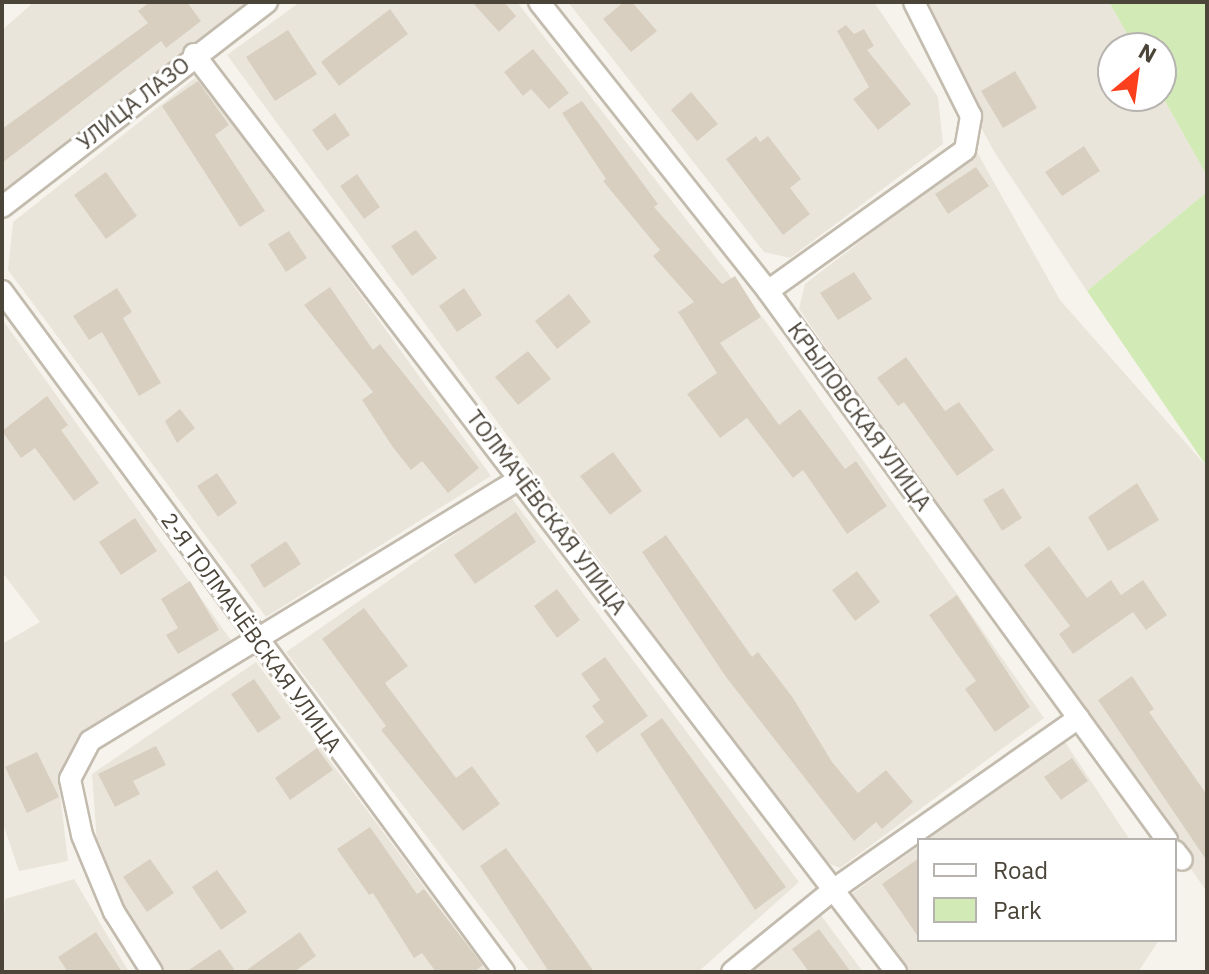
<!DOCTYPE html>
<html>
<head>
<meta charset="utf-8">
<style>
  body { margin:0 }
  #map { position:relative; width:1209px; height:974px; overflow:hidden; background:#f6f3ec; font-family:"IBM Plex Sans",sans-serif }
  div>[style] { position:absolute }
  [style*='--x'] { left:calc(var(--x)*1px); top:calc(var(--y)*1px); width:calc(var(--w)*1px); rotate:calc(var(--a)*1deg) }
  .residential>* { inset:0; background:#eae5da }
  .green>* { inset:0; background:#d2eab5 }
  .building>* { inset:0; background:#d8cfc1 }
  .roads { filter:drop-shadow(2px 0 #c2bbae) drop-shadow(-2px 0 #c2bbae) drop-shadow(0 2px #c2bbae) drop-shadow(0 -2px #c2bbae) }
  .minor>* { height:20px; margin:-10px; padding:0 10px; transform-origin:10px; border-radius:10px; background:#fff }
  span { translate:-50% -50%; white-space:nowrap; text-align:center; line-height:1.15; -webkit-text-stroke:6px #fff; paint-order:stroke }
  .street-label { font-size:22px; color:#4b4439 }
  .frame { position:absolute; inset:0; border:4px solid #4b4439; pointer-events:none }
  .legend { position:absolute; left:917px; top:838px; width:260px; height:104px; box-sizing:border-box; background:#fff; border:2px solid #b7b4b0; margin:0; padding:10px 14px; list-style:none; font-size:24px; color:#4b4439 }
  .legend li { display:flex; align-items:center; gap:16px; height:40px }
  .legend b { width:40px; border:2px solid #b7b4b0 }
  .north { position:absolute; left:1097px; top:32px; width:80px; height:80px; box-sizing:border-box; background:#fff; border:2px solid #b7b4b0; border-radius:50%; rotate:29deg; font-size:22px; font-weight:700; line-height:32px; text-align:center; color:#4b4439 }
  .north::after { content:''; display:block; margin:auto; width:28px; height:36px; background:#fc3f1d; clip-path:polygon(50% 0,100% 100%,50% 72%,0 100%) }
</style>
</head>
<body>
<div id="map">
  <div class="residential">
    <div style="clip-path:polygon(34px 2px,249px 2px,2px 197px,2px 30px)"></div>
    <div style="clip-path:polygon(300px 2px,517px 2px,766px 322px,1044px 718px,840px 868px,820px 860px,227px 55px)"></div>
    <div style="clip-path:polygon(568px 2px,874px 2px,938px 97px,943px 144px,790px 258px,764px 252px)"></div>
    <div style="clip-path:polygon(911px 2px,1109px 2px,1135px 48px,1113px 48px,1113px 96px,1161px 94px,1207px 176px,1207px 192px,1087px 291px,995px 153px)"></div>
    <div style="clip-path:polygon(195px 78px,231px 115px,491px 476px,266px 617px,8px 270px,13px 222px)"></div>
    <div style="clip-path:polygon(977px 152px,1060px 300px,1207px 467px,1207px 892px,799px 309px,805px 284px)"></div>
    <div style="clip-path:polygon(2px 319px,233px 643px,78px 738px,59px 786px,68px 861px,19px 871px,2px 821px,2px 644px,40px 622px,2px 572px)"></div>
    <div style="clip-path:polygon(510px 496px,799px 882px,698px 972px,530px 972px,286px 652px)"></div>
    <div style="clip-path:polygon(256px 662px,488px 972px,160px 972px,99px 871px,92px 774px)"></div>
    <div style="clip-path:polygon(1065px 742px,1130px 840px,927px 840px)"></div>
    <div style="clip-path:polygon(919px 846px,919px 940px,1159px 940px,1138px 972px,909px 972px,850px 895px)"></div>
    <div style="clip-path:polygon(74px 879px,129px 972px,2px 972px,5px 899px)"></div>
    <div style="clip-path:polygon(820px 914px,863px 972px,750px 972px)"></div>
  </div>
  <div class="green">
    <div style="clip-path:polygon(1109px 2px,1207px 2px,1207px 176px,1161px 94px,1161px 48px,1135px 48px)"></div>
    <div style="clip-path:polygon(1207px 192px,1207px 467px,1087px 291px)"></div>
  </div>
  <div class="building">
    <div style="clip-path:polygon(150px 2px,187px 2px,201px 21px,166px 48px,161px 41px,2px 163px,2px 129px,148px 23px,138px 11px)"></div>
    <div style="clip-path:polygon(472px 2px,504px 2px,516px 16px,499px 32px)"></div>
    <div style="clip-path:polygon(624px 2px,632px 2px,657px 31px,631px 52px,603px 19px)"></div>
    <div style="clip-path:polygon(390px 9px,408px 34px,339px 86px,321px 62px)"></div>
    <div style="clip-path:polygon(846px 25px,854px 34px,864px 29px,874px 46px,867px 50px,911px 104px,878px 130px,853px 99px,869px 87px,837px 31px)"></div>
    <div style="clip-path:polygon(288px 30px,317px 74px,275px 101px,246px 57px)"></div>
    <div style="clip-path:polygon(533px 49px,569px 93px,549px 109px,531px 89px,523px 96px,504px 72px)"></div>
    <div style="clip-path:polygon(1015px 71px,1037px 108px,1003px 128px,981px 91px)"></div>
    <div style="clip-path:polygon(198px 81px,229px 125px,215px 135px,265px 211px,240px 227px,162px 106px)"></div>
    <div style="clip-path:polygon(691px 92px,718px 124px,697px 141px,671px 110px)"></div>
    <div style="clip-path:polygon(582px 101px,658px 204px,654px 207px,722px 284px,735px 276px,761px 317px,720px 343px,779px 425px,800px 409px,845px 469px,856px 461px,887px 506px,847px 534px,803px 470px,793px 478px,747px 418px,720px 438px,687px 394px,717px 373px,678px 312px,694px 302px,653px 256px,660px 250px,603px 181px,606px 179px,562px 113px)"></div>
    <div style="clip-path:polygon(335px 113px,350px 135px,327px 151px,312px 130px)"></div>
    <div style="clip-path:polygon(756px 136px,760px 142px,768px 136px,801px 179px,790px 188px,810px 214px,783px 235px,726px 159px)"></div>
    <div style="clip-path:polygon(1084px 146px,1100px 171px,1062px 196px,1045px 172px)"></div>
    <div style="clip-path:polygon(976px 167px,989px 186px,948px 214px,935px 194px)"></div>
    <div style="clip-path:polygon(106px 172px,137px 216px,106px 239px,74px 195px)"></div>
    <div style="clip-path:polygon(357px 174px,380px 207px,364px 219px,340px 186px)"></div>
    <div style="clip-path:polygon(416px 230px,437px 258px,412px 276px,391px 246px)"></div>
    <div style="clip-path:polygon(289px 231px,307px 258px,286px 272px,268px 244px)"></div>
    <div style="clip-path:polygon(854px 272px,872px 299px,838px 320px,820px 293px)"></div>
    <div style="clip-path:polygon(330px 287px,373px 350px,380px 344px,479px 468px,448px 493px,422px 461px,411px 470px,392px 446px,362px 400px,373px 392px,304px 305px)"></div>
    <div style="clip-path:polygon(117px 288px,132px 312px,123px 318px,161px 383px,139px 396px,102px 332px,89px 340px,73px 316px)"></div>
    <div style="clip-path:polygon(464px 288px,482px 315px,457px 332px,439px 306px)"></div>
    <div style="clip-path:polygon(569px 294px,591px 322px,557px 349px,535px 321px)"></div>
    <div style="clip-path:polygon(528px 351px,551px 379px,518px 405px,495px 377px)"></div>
    <div style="clip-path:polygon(906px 357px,945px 411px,959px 402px,994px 450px,957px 476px,904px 402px,898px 406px,877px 378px)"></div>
    <div style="clip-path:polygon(47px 396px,68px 425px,61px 430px,99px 483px,74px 501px,35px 448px,21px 458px,2px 431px)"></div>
    <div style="clip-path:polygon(180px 409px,195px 428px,177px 443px,165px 421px)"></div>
    <div style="clip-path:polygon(613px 452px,642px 491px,610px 515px,580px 476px)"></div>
    <div style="clip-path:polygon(217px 473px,237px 503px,218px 517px,197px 486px)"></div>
    <div style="clip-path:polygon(1137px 483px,1159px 520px,1108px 551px,1088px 517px)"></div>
    <div style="clip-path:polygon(1003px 488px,1022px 518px,1002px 531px,983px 500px)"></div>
    <div style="clip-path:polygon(516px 512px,536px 542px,475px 584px,454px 555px)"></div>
    <div style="clip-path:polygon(135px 518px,157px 551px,121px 575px,99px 542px)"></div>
    <div style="clip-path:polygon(666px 535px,752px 657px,758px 652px,793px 698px,832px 762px,858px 793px,886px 770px,913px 802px,882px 829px,876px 822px,854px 841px,726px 677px,642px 552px)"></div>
    <div style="clip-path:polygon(286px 541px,301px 564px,264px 588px,250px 565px)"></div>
    <div style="clip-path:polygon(1049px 546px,1087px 598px,1111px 580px,1121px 595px,1143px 580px,1167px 615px,1146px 630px,1133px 612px,1073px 654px,1059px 634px,1070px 626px,1024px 565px)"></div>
    <div style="clip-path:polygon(857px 571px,880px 602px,855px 621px,832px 590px)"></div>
    <div style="clip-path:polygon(190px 581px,219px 630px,178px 654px,166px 635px,178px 628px,161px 599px)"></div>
    <div style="clip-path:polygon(557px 589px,580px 620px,557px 638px,534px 606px)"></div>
    <div style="clip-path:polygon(957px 595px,1030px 707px,995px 732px,965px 689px,976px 681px,929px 615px)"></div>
    <div style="clip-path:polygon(364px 608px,408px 666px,385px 683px,456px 778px,472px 766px,500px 804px,463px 831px,381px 730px,386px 726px,322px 639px)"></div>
    <div style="clip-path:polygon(605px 657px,648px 716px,597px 753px,585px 736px,604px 722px,592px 706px,600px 700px,581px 674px)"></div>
    <div style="clip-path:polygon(1132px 676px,1154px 709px,1149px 712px,1207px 795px,1207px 861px,1098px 700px)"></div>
    <div style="clip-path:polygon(254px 679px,281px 718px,258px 733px,231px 694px)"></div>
    <div style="clip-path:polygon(662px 718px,786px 887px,755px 910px,640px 734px)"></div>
    <div style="clip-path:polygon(156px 746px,166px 765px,133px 781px,140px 794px,115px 807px,98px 774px)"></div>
    <div style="clip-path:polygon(317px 748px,333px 770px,290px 800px,275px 778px)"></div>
    <div style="clip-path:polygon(37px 752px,59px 797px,27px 813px,5px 767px)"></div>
    <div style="clip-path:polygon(1072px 758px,1088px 781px,1061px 800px,1044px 777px)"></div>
    <div style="clip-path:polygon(370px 827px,417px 894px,424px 889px,483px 965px,474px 972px,436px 972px,422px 953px,414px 958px,373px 893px,369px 895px,337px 849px)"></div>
    <div style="clip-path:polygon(506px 848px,549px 907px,594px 972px,549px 972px,480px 866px)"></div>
    <div style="clip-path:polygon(919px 858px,919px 938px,882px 884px)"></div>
    <div style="clip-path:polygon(150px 859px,174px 893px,147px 912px,123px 877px)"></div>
    <div style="clip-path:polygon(217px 870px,247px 912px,221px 930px,192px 887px)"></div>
    <div style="clip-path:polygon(819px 929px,851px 972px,809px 972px,792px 949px)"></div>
    <div style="clip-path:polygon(96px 932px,122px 972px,68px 972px,58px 957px)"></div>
    <div style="clip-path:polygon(300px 932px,316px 956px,294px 972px,244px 972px)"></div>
    <div style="clip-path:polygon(220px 949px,236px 972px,186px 972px)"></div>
  </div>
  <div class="roads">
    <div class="minor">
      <div style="--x:539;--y:2;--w:369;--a:51.6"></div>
      <div style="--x:768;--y:291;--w:679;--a:53.99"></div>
      <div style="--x:194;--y:54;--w:1156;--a:52.59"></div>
      <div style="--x:2;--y:207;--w:335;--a:-37.7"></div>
      <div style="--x:2;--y:291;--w:846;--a:53.6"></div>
      <div style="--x:768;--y:291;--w:242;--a:-35.6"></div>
      <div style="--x:965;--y:150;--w:35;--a:-80"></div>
      <div style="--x:971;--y:116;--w:127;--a:-116.6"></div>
      <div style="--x:1175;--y:851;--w:11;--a:52"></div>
      <div style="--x:152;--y:972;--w:71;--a:-122.3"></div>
      <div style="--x:114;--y:912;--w:83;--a:-112.6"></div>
      <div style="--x:82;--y:835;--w:57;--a:-102.1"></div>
      <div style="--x:70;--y:779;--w:43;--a:-62.2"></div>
      <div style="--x:90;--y:741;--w:505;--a:-31.39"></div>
      <div style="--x:732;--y:972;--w:130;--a:-39.1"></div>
      <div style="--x:833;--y:890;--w:300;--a:-35"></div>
    </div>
  </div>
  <div class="street-label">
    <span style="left:133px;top:103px;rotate:-38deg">УЛИЦА ЛАЗО</span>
    <span style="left:860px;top:416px;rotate:54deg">КРЫЛОВСКАЯ УЛИЦА</span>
    <span style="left:547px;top:512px;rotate:53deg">ТОЛМАЧЁВСКАЯ УЛИЦА</span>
    <span style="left:252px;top:632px;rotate:54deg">2-Я ТОЛМАЧЁВСКАЯ УЛИЦА</span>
  </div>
  <div class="frame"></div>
  <ul class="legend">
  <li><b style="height:10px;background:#fff"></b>Road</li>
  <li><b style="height:22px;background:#d2eab5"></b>Park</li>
  </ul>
  <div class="north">N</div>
</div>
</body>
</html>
